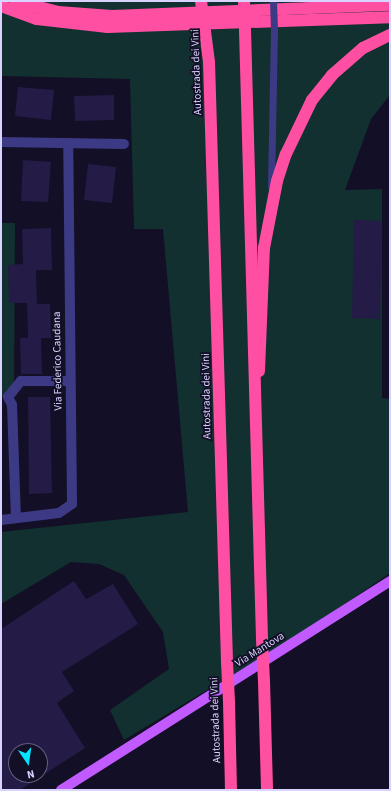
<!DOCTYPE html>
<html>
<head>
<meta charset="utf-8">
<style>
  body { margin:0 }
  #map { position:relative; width:391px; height:791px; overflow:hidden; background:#130f26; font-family:"Source Sans 3",sans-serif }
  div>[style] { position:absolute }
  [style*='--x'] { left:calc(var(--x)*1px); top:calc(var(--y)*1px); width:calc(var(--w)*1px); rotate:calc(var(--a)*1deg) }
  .green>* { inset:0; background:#12302f }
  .building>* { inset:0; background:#241b47 }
  .lane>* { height:7px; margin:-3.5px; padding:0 3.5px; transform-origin:3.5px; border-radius:3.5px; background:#3d3a85 }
  .street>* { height:10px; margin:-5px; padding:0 5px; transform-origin:5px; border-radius:5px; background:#3d3a85 }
  .primary>* { height:10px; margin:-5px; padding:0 5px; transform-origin:5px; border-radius:5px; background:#c25bff }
  .highway>* { height:12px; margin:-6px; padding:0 6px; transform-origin:6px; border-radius:6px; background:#ff4fa3 }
  .lane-bridge>* { height:7px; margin:-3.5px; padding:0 3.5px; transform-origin:3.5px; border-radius:3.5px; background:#3d3a85 }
  .highway-bridge>* { height:12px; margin:-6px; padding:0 6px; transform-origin:6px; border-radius:6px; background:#ff4fa3 }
  span { translate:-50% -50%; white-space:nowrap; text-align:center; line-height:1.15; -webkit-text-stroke:3.5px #130f26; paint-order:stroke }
  .street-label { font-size:11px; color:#d9d4ff }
  .frame { position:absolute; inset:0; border:2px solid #d9d4ff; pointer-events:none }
  .north { position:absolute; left:8px; top:743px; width:40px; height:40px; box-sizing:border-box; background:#130f26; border:1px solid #625e7d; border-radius:50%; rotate:167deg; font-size:11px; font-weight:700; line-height:16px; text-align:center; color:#d9d4ff }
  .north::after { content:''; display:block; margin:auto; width:14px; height:18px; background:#00e5ff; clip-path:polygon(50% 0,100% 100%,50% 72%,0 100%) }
</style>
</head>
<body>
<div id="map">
  <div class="green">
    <div style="clip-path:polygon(1px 1px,390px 1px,390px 95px,371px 119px,345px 190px,382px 189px,382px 398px,390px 399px,390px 573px,307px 630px,124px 740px,110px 710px,169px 669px,163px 632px,124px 575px,99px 564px,71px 562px,1px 604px,1px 532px,188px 512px,163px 229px,134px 229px,130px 79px,1px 76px)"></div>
    <div style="clip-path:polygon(1px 223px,15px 223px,14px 394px,8px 397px,1px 397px)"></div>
  </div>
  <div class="building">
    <div style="clip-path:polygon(18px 87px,54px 90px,51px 120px,15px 116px)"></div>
    <div style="clip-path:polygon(114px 95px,114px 120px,75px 121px,74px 96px)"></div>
    <div style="clip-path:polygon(23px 160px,51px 162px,48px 202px,21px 201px)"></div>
    <div style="clip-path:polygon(88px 164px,116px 167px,112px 203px,84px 200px)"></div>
    <div style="clip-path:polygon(354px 220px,382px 221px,380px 319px,352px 318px)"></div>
    <div style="clip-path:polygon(51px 228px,52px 270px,36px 270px,37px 304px,50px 304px,51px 338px,41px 338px,42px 374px,21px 374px,20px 338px,28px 338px,27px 303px,9px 303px,8px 265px,23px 264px,22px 229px)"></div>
    <div style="clip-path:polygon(28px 397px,50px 397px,52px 493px,29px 494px)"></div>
    <div style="clip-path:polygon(evenodd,74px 581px,86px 599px,113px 584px,138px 624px,62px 672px,74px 691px,57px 703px,85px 748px,20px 790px,1px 790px,1px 629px,74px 581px,16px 751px,40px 751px,40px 775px,16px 775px,16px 751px)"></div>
  </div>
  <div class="lane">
    <div style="--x:271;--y:186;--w:158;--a:-88.9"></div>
  </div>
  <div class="street">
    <div style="--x:1;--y:142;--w:123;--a:0.9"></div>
    <div style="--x:8;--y:397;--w:9;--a:63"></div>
    <div style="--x:12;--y:405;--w:113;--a:88"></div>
    <div style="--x:8;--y:397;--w:21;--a:-51"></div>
    <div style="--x:21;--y:381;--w:49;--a:0"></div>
    <div style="--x:1;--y:520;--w:58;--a:-6.9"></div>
    <div style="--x:59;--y:513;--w:16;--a:-35"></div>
    <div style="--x:72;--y:504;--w:361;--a:-90.6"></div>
  </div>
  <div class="primary">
    <div style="--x:61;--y:790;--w:390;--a:-32.4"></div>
  </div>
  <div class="highway">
    <div style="--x:15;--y:1;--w:44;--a:14.3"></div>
    <div style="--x:58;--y:12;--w:54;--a:4.2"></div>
    <div style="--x:112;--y:16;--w:278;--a:-2.3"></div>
    <div style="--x:1;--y:6;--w:38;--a:20"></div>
    <div style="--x:37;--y:19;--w:71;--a:6.4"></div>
    <div style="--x:108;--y:27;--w:282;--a:-2"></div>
    <div style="--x:245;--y:30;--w:609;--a:88.4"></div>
    <div style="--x:209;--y:62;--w:600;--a:88.28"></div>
    <div style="--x:259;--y:371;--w:123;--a:-87.7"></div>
    <div style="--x:264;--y:248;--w:68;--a:-79"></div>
    <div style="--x:277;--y:181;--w:28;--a:-72"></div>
    <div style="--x:286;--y:154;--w:60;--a:-64.3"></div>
    <div style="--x:312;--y:100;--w:32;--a:-51"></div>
    <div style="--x:332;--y:75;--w:41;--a:-41.1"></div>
    <div style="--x:363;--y:48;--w:30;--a:-26"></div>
    <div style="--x:264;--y:681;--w:109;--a:88.4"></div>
    <div style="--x:229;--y:702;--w:88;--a:88.7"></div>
  </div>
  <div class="lane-bridge">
    <div style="--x:273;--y:1;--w:27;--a:88"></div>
  </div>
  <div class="highway-bridge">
    <div style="--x:201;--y:1;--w:62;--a:82.5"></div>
    <div style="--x:244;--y:1;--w:29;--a:88"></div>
    <div style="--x:262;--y:639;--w:42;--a:87.3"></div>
    <div style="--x:227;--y:662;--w:40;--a:87.1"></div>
  </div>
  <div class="street-label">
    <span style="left:197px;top:72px;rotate:-92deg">Autostrada dei Vini</span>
    <span style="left:58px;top:361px;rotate:-91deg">Via Federico Caudana</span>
    <span style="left:207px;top:396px;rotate:-91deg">Autostrada dei Vini</span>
    <span style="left:260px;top:650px;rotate:-32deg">Via Mantova</span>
    <span style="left:216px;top:720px;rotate:-92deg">Autostrada dei Vini</span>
  </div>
  <div class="frame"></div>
  <div class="north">N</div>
</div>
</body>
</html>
